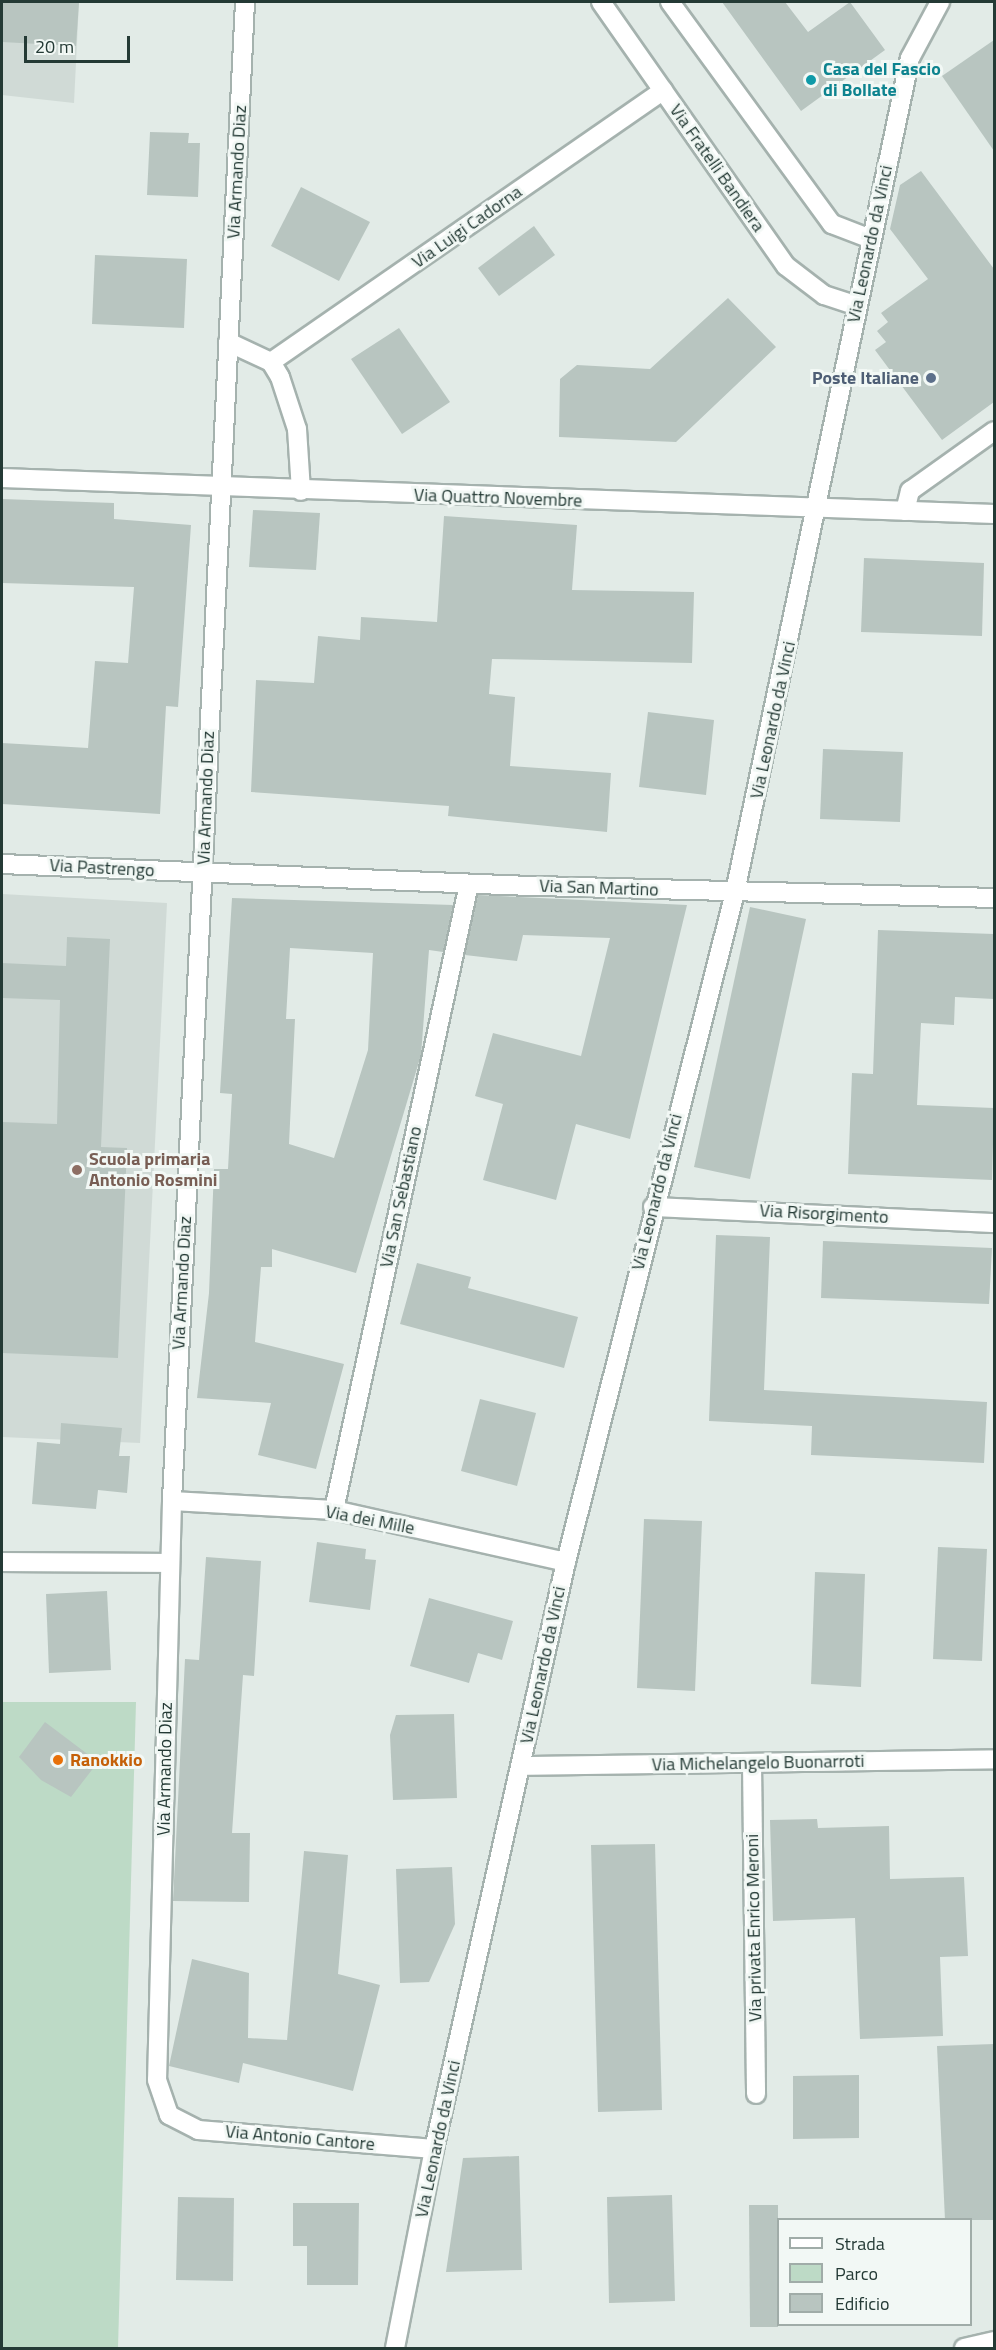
<!DOCTYPE html>
<html>
<head>
<meta charset="utf-8">
<style>
  body { margin:0 }
  #map { position:relative; width:996px; height:2350px; overflow:hidden; background:#e2ebe7; font-family:"Titillium Web",sans-serif }
  div>[style] { position:absolute }
  [style*='--x'] { left:calc(var(--x)*1px); top:calc(var(--y)*1px); width:calc(var(--w)*1px); rotate:calc(var(--a)*1deg) }
  .built>* { inset:0; background:#d0dad6 }
  .green>* { inset:0; background:#bddac6 }
  .building>* { inset:0; background:#b8c5c0 }
  .roads { filter:drop-shadow(2px 0 #a5b2ae) drop-shadow(-2px 0 #a5b2ae) drop-shadow(0 2px #a5b2ae) drop-shadow(0 -2px #a5b2ae) }
  .minor>* { height:18px; margin:-9px; padding:0 9px; transform-origin:9px; border-radius:9px; background:#fff }
  .dots>* { width:16px; height:16px; translate:-50% -50%; box-sizing:border-box; border:3px solid #f2f8f5; border-radius:50% }
  span { translate:-50% -50%; white-space:nowrap; text-align:center; line-height:1.15; -webkit-text-stroke:6px #f2f8f5; paint-order:stroke }
  .culture-label { font-size:18px; color:#0d838f; font-weight:700 }
  .left { translate:0 -50%; text-align:left }
  .street-label { font-size:18px; color:#243a35 }
  .service-label { font-size:18px; color:#4e5e75; font-weight:700 }
  .right { translate:-100% -50%; text-align:right }
  .education-label { font-size:18px; color:#785e54; font-weight:700 }
  .food-label { font-size:18px; color:#c56008; font-weight:700 }
  .frame { position:absolute; inset:0; border:3px solid #243a35; pointer-events:none }
  .legend { position:absolute; left:777px; top:2218px; width:195px; height:108px; box-sizing:border-box; background:#f2f8f5; border:2px solid #a0aca8; margin:0; padding:8px 10px; list-style:none; font-size:18px; color:#243a35 }
  .legend li { display:flex; align-items:center; gap:12px; height:30px }
  .legend b { width:30px; border:2px solid #a0aca8 }
  .scale { position:absolute; left:24px; top:36px; width:106px; height:27px; box-sizing:border-box; border:3px solid #243a35; border-top:0; padding-left:8px; font-size:18px; line-height:21px; white-space:nowrap; color:#243a35; -webkit-text-stroke:4px #f2f8f5; paint-order:stroke }
</style>
</head>
<body>
<div id="map">
  <div class="built">
    <div style="clip-path:polygon(2px 2px,79px 2px,74px 103px,2px 95px)"></div>
    <div style="clip-path:polygon(2px 894px,167px 903px,140px 1443px,2px 1437px)"></div>
  </div>
  <div class="green">
    <div style="clip-path:polygon(2px 1702px,136px 1702px,118px 2348px,2px 2348px)"></div>
  </div>
  <div class="building">
    <div style="clip-path:polygon(2px 2px,79px 2px,76px 46px,2px 42px)"></div>
    <div style="clip-path:polygon(722px 2px,785px 2px,808px 32px,850px 2px,885px 50px,801px 111px)"></div>
    <div style="clip-path:polygon(994px 40px,994px 151px,942px 76px)"></div>
    <div style="clip-path:polygon(150px 132px,189px 133px,188px 143px,200px 143px,198px 197px,147px 195px)"></div>
    <div style="clip-path:polygon(921px 171px,994px 269px,994px 402px,942px 440px,875px 350px,886px 342px,877px 331px,888px 322px,881px 313px,928px 279px,890px 229px,900px 185px)"></div>
    <div style="clip-path:polygon(301px 187px,370px 222px,339px 281px,271px 246px)"></div>
    <div style="clip-path:polygon(534px 226px,555px 255px,499px 296px,478px 268px)"></div>
    <div style="clip-path:polygon(95px 255px,187px 259px,184px 328px,92px 324px)"></div>
    <div style="clip-path:polygon(728px 298px,776px 347px,676px 442px,559px 437px,560px 379px,577px 365px,650px 369px)"></div>
    <div style="clip-path:polygon(399px 328px,450px 402px,402px 434px,351px 359px)"></div>
    <div style="clip-path:polygon(2px 499px,114px 503px,114px 519px,191px 525px,178px 707px,166px 706px,160px 814px,2px 804px,2px 743px,88px 748px,95px 661px,128px 663px,134px 587px,2px 583px)"></div>
    <div style="clip-path:polygon(253px 510px,320px 513px,316px 570px,249px 567px)"></div>
    <div style="clip-path:polygon(444px 516px,577px 525px,572px 590px,694px 592px,692px 663px,492px 659px,489px 694px,515px 697px,510px 766px,611px 773px,607px 832px,448px 816px,449px 806px,251px 792px,256px 680px,314px 683px,318px 636px,360px 640px,361px 617px,437px 622px)"></div>
    <div style="clip-path:polygon(864px 558px,984px 563px,982px 636px,861px 632px)"></div>
    <div style="clip-path:polygon(648px 712px,714px 720px,706px 795px,639px 787px)"></div>
    <div style="clip-path:polygon(823px 749px,903px 752px,900px 822px,820px 819px)"></div>
    <div style="clip-path:polygon(478px 895px,687px 905px,630px 1139px,576px 1124px,556px 1200px,483px 1180px,503px 1104px,475px 1096px,493px 1033px,581px 1056px,610px 938px,523px 935px,517px 961px,465px 955px)"></div>
    <div style="clip-path:polygon(evenodd,232px 898px,453px 905px,443px 952px,429px 950px,421px 1055px,356px 1273px,272px 1249px,272px 1267px,261px 1267px,255px 1342px,344px 1364px,316px 1469px,258px 1455px,271px 1403px,197px 1398px,209px 1293px,214px 1169px,228px 1169px,232px 1094px,220px 1093px,232px 898px,290px 948px,373px 953px,368px 1050px,334px 1158px,289px 1144px,295px 1019px,286px 1019px,290px 948px)"></div>
    <div style="clip-path:polygon(750px 907px,806px 919px,750px 1179px,694px 1167px)"></div>
    <div style="clip-path:polygon(878px 930px,994px 934px,994px 999px,955px 997px,954px 1025px,921px 1023px,917px 1105px,994px 1108px,992px 1180px,848px 1174px,852px 1073px,873px 1074px)"></div>
    <div style="clip-path:polygon(67px 937px,110px 939px,101px 1147px,127px 1148px,118px 1358px,2px 1353px,2px 1122px,57px 1124px,60px 1000px,2px 998px,2px 963px,66px 966px)"></div>
    <div style="clip-path:polygon(716px 1235px,770px 1237px,764px 1390px,987px 1402px,984px 1463px,811px 1455px,812px 1426px,709px 1421px)"></div>
    <div style="clip-path:polygon(823px 1241px,992px 1248px,989px 1304px,821px 1298px)"></div>
    <div style="clip-path:polygon(417px 1263px,471px 1277px,468px 1288px,578px 1317px,564px 1368px,400px 1324px)"></div>
    <div style="clip-path:polygon(480px 1399px,536px 1413px,517px 1486px,461px 1471px)"></div>
    <div style="clip-path:polygon(61px 1423px,122px 1428px,119px 1456px,130px 1456px,127px 1493px,98px 1490px,96px 1509px,32px 1504px,37px 1442px,60px 1444px)"></div>
    <div style="clip-path:polygon(644px 1519px,702px 1521px,695px 1691px,637px 1688px)"></div>
    <div style="clip-path:polygon(317px 1542px,366px 1549px,365px 1559px,376px 1560px,370px 1610px,309px 1602px)"></div>
    <div style="clip-path:polygon(938px 1547px,987px 1549px,982px 1661px,933px 1659px)"></div>
    <div style="clip-path:polygon(206px 1557px,261px 1561px,254px 1676px,243px 1675px,232px 1833px,250px 1833px,249px 1902px,173px 1901px,185px 1659px,199px 1660px)"></div>
    <div style="clip-path:polygon(815px 1572px,865px 1574px,861px 1687px,811px 1684px)"></div>
    <div style="clip-path:polygon(107px 1591px,111px 1670px,49px 1673px,46px 1594px)"></div>
    <div style="clip-path:polygon(429px 1598px,513px 1621px,502px 1660px,478px 1653px,469px 1683px,410px 1666px)"></div>
    <div style="clip-path:polygon(454px 1714px,457px 1798px,393px 1800px,390px 1735px,396px 1715px)"></div>
    <div style="clip-path:polygon(45px 1722px,98px 1762px,71px 1797px,41px 1780px,19px 1757px)"></div>
    <div style="clip-path:polygon(817px 1819px,818px 1828px,889px 1826px,890px 1879px,964px 1877px,968px 1956px,940px 1957px,943px 2036px,860px 2039px,855px 1918px,773px 1921px,770px 1820px)"></div>
    <div style="clip-path:polygon(655px 1844px,662px 2110px,598px 2112px,591px 1845px)"></div>
    <div style="clip-path:polygon(304px 1851px,348px 1855px,338px 1974px,380px 1985px,353px 2091px,243px 2063px,239px 2083px,169px 2066px,192px 1959px,249px 1973px,248px 2038px,287px 2040px)"></div>
    <div style="clip-path:polygon(452px 1867px,455px 1924px,429px 1982px,400px 1983px,396px 1869px)"></div>
    <div style="clip-path:polygon(994px 2044px,994px 2220px,945px 2220px,937px 2046px)"></div>
    <div style="clip-path:polygon(859px 2075px,859px 2138px,793px 2139px,793px 2076px)"></div>
    <div style="clip-path:polygon(519px 2156px,522px 2270px,446px 2272px,463px 2158px)"></div>
    <div style="clip-path:polygon(672px 2195px,675px 2301px,609px 2303px,607px 2197px)"></div>
    <div style="clip-path:polygon(178px 2197px,234px 2198px,233px 2281px,176px 2280px)"></div>
    <div style="clip-path:polygon(293px 2203px,359px 2203px,358px 2285px,307px 2285px,307px 2246px,293px 2246px)"></div>
    <div style="clip-path:polygon(749px 2205px,778px 2205px,778px 2327px,750px 2327px)"></div>
  </div>
  <div class="roads">
    <div class="minor">
      <div style="--x:245;--y:2;--w:1501;--a:92.79"></div>
      <div style="--x:172;--y:1501;--w:579;--a:91.48"></div>
      <div style="--x:157;--y:2080;--w:37;--a:71"></div>
      <div style="--x:169;--y:2115;--w:33;--a:27"></div>
      <div style="--x:198;--y:2130;--w:237;--a:4.6"></div>
      <div style="--x:601;--y:2;--w:322;--a:55"></div>
      <div style="--x:786;--y:266;--w:48;--a:37.3"></div>
      <div style="--x:824;--y:295;--w:35;--a:18"></div>
      <div style="--x:670;--y:2;--w:275;--a:53.9"></div>
      <div style="--x:832;--y:224;--w:42;--a:21"></div>
      <div style="--x:228;--y:342;--w:47;--a:24.9"></div>
      <div style="--x:271;--y:362;--w:17;--a:59"></div>
      <div style="--x:280;--y:377;--w:55;--a:71.9"></div>
      <div style="--x:297;--y:429;--w:62;--a:86.3"></div>
      <div style="--x:271;--y:362;--w:477;--a:-34.7"></div>
      <div style="--x:2;--y:478;--w:993;--a:2.08"></div>
      <div style="--x:905;--y:511;--w:21;--a:-76"></div>
      <div style="--x:910;--y:491;--w:103;--a:-35.5"></div>
      <div style="--x:2;--y:864;--w:497;--a:2.4"></div>
      <div style="--x:499;--y:885;--w:495;--a:1.5"></div>
      <div style="--x:653;--y:1207;--w:341;--a:2.7"></div>
      <div style="--x:172;--y:1501;--w:162;--a:3.2"></div>
      <div style="--x:334;--y:1510;--w:238;--a:12.6"></div>
      <div style="--x:334;--y:1510;--w:640;--a:-77.83"></div>
      <div style="--x:2;--y:1562;--w:168;--a:0.3"></div>
      <div style="--x:752;--y:1763;--w:331;--a:89.3"></div>
      <div style="--x:521;--y:1766;--w:473;--a:-0.8"></div>
      <div style="--x:395;--y:2348;--w:203;--a:-78.9"></div>
      <div style="--x:434;--y:2149;--w:602;--a:-77.33"></div>
      <div style="--x:566;--y:1562;--w:691;--a:-75.84"></div>
      <div style="--x:735;--y:892;--w:852;--a:-78.15"></div>
      <div style="--x:910;--y:58;--w:64;--a:-61.8"></div>
      <div style="--x:964;--y:2348;--w:31;--a:-13"></div>
    </div>
  </div>
  <div class="dots">
    <div style="left:811px;top:80px;background:#0f9aa8"></div>
    <div style="left:931px;top:378px;background:#5c6f8a"></div>
    <div style="left:77px;top:1170px;background:#8d6e63"></div>
    <div style="left:58px;top:1760px;background:#e8710a"></div>
  </div>
  <div class="culture-label">
    <span class="left" style="left:823px;top:80px">Casa del Fascio<br>di Bollate</span>
  </div>
  <div class="street-label">
    <span style="left:717px;top:168px;rotate:55deg">Via Fratelli Bandiera</span>
    <span style="left:237px;top:172px;rotate:-87deg">Via Armando Diaz</span>
    <span style="left:467px;top:227px;rotate:-35deg">Via Luigi Cadorna</span>
    <span style="left:870px;top:244px;rotate:-78deg">Via Leonardo da Vinci</span>
    <span style="left:498px;top:498px;rotate:2deg">Via Quattro Novembre</span>
    <span style="left:773px;top:720px;rotate:-78deg">Via Leonardo da Vinci</span>
    <span style="left:206px;top:798px;rotate:-88deg">Via Armando Diaz</span>
    <span style="left:102px;top:868px;rotate:3deg">Via Pastrengo</span>
    <span style="left:599px;top:888px;rotate:2deg">Via San Martino</span>
    <span style="left:657px;top:1192px;rotate:-76deg">Via Leonardo da Vinci</span>
    <span style="left:401px;top:1197px;rotate:-78deg">Via San Sebastiano</span>
    <span style="left:824px;top:1214px;rotate:3deg">Via Risorgimento</span>
    <span style="left:182px;top:1283px;rotate:-87deg">Via Armando Diaz</span>
    <span style="left:370px;top:1520px;rotate:11deg">Via dei Mille</span>
    <span style="left:543px;top:1665px;rotate:-78deg">Via Leonardo da Vinci</span>
    <span style="left:758px;top:1763px;rotate:-1deg">Via Michelangelo Buonarroti</span>
    <span style="left:165px;top:1769px;rotate:-89deg">Via Armando Diaz</span>
    <span style="left:754px;top:1928px;rotate:-91deg">Via privata Enrico Meroni</span>
    <span style="left:300px;top:2138px;rotate:5deg">Via Antonio Cantore</span>
    <span style="left:438px;top:2139px;rotate:-78deg">Via Leonardo da Vinci</span>
  </div>
  <div class="service-label">
    <span class="right" style="left:919px;top:378px">Poste Italiane</span>
  </div>
  <div class="education-label">
    <span class="left" style="left:89px;top:1170px">Scuola primaria<br>Antonio Rosmini</span>
  </div>
  <div class="food-label">
    <span class="left" style="left:70px;top:1760px">Ranokkio</span>
  </div>
  <div class="frame"></div>
  <ul class="legend">
  <li><b style="height:8px;background:#fff"></b>Strada</li>
  <li><b style="height:16px;background:#bddac6"></b>Parco</li>
  <li><b style="height:16px;background:#b8c5c0"></b>Edificio</li>
  </ul>
  <div class="scale">20 m</div>
</div>
</body>
</html>
